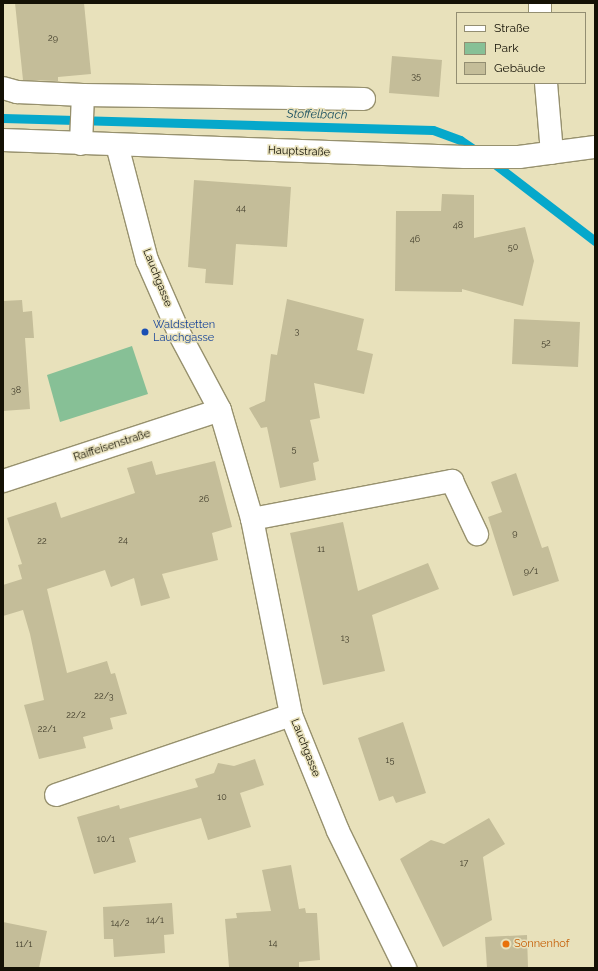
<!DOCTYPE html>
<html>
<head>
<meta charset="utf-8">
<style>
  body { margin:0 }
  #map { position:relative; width:598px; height:971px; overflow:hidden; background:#e8e1bb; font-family:Raleway,sans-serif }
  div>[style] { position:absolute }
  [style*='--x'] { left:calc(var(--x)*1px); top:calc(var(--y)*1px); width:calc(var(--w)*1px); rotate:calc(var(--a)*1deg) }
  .green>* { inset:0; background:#87c096 }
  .stream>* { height:9px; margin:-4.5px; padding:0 4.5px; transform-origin:4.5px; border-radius:4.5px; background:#06a8cb }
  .building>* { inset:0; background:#c4bd99 }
  .roads { filter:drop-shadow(1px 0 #97916e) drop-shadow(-1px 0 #97916e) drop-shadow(0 1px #97916e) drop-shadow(0 -1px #97916e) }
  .minor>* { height:22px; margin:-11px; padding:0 11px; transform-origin:11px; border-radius:11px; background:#fff }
  .dots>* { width:11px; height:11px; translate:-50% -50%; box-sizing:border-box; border:2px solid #e8e1bb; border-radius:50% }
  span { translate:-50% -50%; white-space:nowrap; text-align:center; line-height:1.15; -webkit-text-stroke:3px #e8e1bb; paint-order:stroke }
  .number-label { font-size:9px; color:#403c2a }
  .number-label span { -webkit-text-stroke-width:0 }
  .street-label { font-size:11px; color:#141105 }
  .transit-label { font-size:11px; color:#164399 }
  .left { translate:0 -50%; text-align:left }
  .food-label { font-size:11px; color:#c56008 }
  .water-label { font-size:12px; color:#1a505f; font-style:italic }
  .frame { position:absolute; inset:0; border:4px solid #141105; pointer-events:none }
  .legend { position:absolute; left:456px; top:12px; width:130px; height:72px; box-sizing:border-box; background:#e8e1bb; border:1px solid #938e72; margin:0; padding:5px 7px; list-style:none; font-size:12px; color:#141105 }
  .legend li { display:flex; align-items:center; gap:8px; height:20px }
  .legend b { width:20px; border:1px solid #938e72 }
</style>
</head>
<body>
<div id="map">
  <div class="green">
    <div style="clip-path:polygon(132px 346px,148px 394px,60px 422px,47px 375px)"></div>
  </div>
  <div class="stream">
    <div style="--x:3;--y:118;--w:430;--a:1.6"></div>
    <div style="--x:433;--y:130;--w:29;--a:20"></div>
    <div style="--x:460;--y:140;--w:22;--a:34"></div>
    <div style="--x:492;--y:162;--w:130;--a:37.5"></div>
  </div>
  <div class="building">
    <div style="clip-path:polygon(15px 3px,84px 3px,91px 74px,58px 77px,58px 81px,23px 80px)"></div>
    <div style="clip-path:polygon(392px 56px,442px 60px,439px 97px,389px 93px)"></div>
    <div style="clip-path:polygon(194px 180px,291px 187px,287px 247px,236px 244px,233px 285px,205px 283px,206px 269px,188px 267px)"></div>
    <div style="clip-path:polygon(442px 194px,474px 195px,474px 238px,525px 227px,534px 261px,523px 306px,462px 289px,462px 292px,395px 291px,396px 211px,441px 211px)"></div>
    <div style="clip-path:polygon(287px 299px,364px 319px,357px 350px,373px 354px,364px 394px,314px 383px,320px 418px,310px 420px,319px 461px,313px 463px,316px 480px,280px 488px,267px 427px,261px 428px,249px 408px,265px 401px,271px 354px,277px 355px)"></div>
    <div style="clip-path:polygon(22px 300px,23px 312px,32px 311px,34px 338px,25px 338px,30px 409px,3px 411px,3px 301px)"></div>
    <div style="clip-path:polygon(514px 319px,580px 322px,578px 367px,512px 364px)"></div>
    <div style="clip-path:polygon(152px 461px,156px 475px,215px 461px,232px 527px,212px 533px,218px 560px,162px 574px,170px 598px,141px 606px,134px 578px,111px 587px,105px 570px,47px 589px,67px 673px,107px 661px,111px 674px,115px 673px,127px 714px,110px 718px,113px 729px,83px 737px,86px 748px,39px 759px,24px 705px,44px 700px,30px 634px,23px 610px,3px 616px,3px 585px,22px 579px,18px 565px,22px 564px,7px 518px,56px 502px,61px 518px,135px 493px,127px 468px)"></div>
    <div style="clip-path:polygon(516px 473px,542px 548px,548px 546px,559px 581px,513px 596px,488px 517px,502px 512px,491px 482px)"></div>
    <div style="clip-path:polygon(343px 522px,358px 591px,428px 563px,439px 589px,372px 615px,385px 671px,323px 685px,290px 533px)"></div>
    <div style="clip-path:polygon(403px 722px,426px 793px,396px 803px,393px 796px,379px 801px,358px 738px)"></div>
    <div style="clip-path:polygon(255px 759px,264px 785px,240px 793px,251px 827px,208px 840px,201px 818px,129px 838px,136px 862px,94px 874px,77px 817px,119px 805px,120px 809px,198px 787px,195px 779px,214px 773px,218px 763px,234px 766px)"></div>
    <div style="clip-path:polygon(489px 818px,505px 844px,483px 857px,492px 920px,443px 947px,400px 859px,431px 840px,444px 844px)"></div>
    <div style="clip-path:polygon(291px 865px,299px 909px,305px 908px,306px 913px,317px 913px,320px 960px,299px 962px,299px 968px,229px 967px,225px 919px,237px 918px,236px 913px,271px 911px,262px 870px)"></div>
    <div style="clip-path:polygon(172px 903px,174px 934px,164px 935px,165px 953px,114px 957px,113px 939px,104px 939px,103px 907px)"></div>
    <div style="clip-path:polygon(3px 922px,47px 931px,39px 968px,3px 968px)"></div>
    <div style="clip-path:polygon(527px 935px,528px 968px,487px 968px,485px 937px)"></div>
  </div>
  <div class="roads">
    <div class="minor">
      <div style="--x:540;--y:3;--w:10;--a:90"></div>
      <div style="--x:546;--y:83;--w:70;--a:85.1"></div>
      <div style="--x:3;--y:88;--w:15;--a:16"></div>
      <div style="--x:17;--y:92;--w:66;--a:2.6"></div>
      <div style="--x:83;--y:95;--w:281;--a:0.8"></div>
      <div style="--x:3;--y:140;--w:462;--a:2.1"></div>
      <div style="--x:465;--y:157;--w:54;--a:0"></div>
      <div style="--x:519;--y:157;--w:77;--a:-7.5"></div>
      <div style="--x:81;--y:144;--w:49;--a:-87.7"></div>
      <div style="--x:117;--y:145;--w:119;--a:75.4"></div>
      <div style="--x:147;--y:260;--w:82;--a:66.3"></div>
      <div style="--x:180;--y:335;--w:85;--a:61.9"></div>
      <div style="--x:220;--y:410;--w:114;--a:73.6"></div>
      <div style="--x:252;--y:519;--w:200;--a:78.7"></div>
      <div style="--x:291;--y:715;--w:125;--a:67.9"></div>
      <div style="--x:338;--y:831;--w:153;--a:63.9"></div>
      <div style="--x:3;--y:481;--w:228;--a:-18.1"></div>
      <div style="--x:252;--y:519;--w:204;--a:-10.8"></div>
      <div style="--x:452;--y:481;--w:59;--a:64.7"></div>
      <div style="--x:56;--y:795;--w:248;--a:-18.8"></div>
    </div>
  </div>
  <div class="dots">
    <div style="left:145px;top:332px;background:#1a4fb4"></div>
    <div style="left:506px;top:944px;background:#e8710a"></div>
  </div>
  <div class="number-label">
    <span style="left:53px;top:38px">29</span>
    <span style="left:416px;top:76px">35</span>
    <span style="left:241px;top:208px">44</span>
    <span style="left:458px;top:225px">48</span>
    <span style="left:415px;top:239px">46</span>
    <span style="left:513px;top:247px">50</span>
    <span style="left:297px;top:331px">3</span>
    <span style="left:546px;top:343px">52</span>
    <span style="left:16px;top:390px">38</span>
    <span style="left:294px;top:449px">5</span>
    <span style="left:204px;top:499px">26</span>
    <span style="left:515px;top:533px">9</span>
    <span style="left:123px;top:540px">24</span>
    <span style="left:42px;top:541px">22</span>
    <span style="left:321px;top:549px">11</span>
    <span style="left:531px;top:571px">9/1</span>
    <span style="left:345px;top:638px">13</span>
    <span style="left:104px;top:696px">22/3</span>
    <span style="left:76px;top:715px">22/2</span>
    <span style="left:47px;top:729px">22/1</span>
    <span style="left:390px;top:760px">15</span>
    <span style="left:222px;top:797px">10</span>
    <span style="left:106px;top:839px">10/1</span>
    <span style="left:464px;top:863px">17</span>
    <span style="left:155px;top:920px">14/1</span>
    <span style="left:120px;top:923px">14/2</span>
    <span style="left:273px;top:943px">14</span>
    <span style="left:24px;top:944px">11/1</span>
  </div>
  <div class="street-label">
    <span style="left:299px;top:152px;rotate:2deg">Hauptstraße</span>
    <span style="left:157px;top:278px;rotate:68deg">Lauchgasse</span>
    <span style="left:112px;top:446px;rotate:-18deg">Raiffeisenstraße</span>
    <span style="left:305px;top:748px;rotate:68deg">Lauchgasse</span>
  </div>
  <div class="transit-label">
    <span class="left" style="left:153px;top:332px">Waldstetten<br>Lauchgasse</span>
  </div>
  <div class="food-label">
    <span class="left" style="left:514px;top:944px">Sonnenhof</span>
  </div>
  <div class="water-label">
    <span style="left:317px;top:115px;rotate:1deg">Stoffelbach</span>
  </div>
  <div class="frame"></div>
  <ul class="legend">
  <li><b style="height:5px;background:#fff"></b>Straße</li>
  <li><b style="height:11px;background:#87c096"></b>Park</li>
  <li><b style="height:11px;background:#c4bd99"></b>Gebäude</li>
  </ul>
</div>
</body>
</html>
